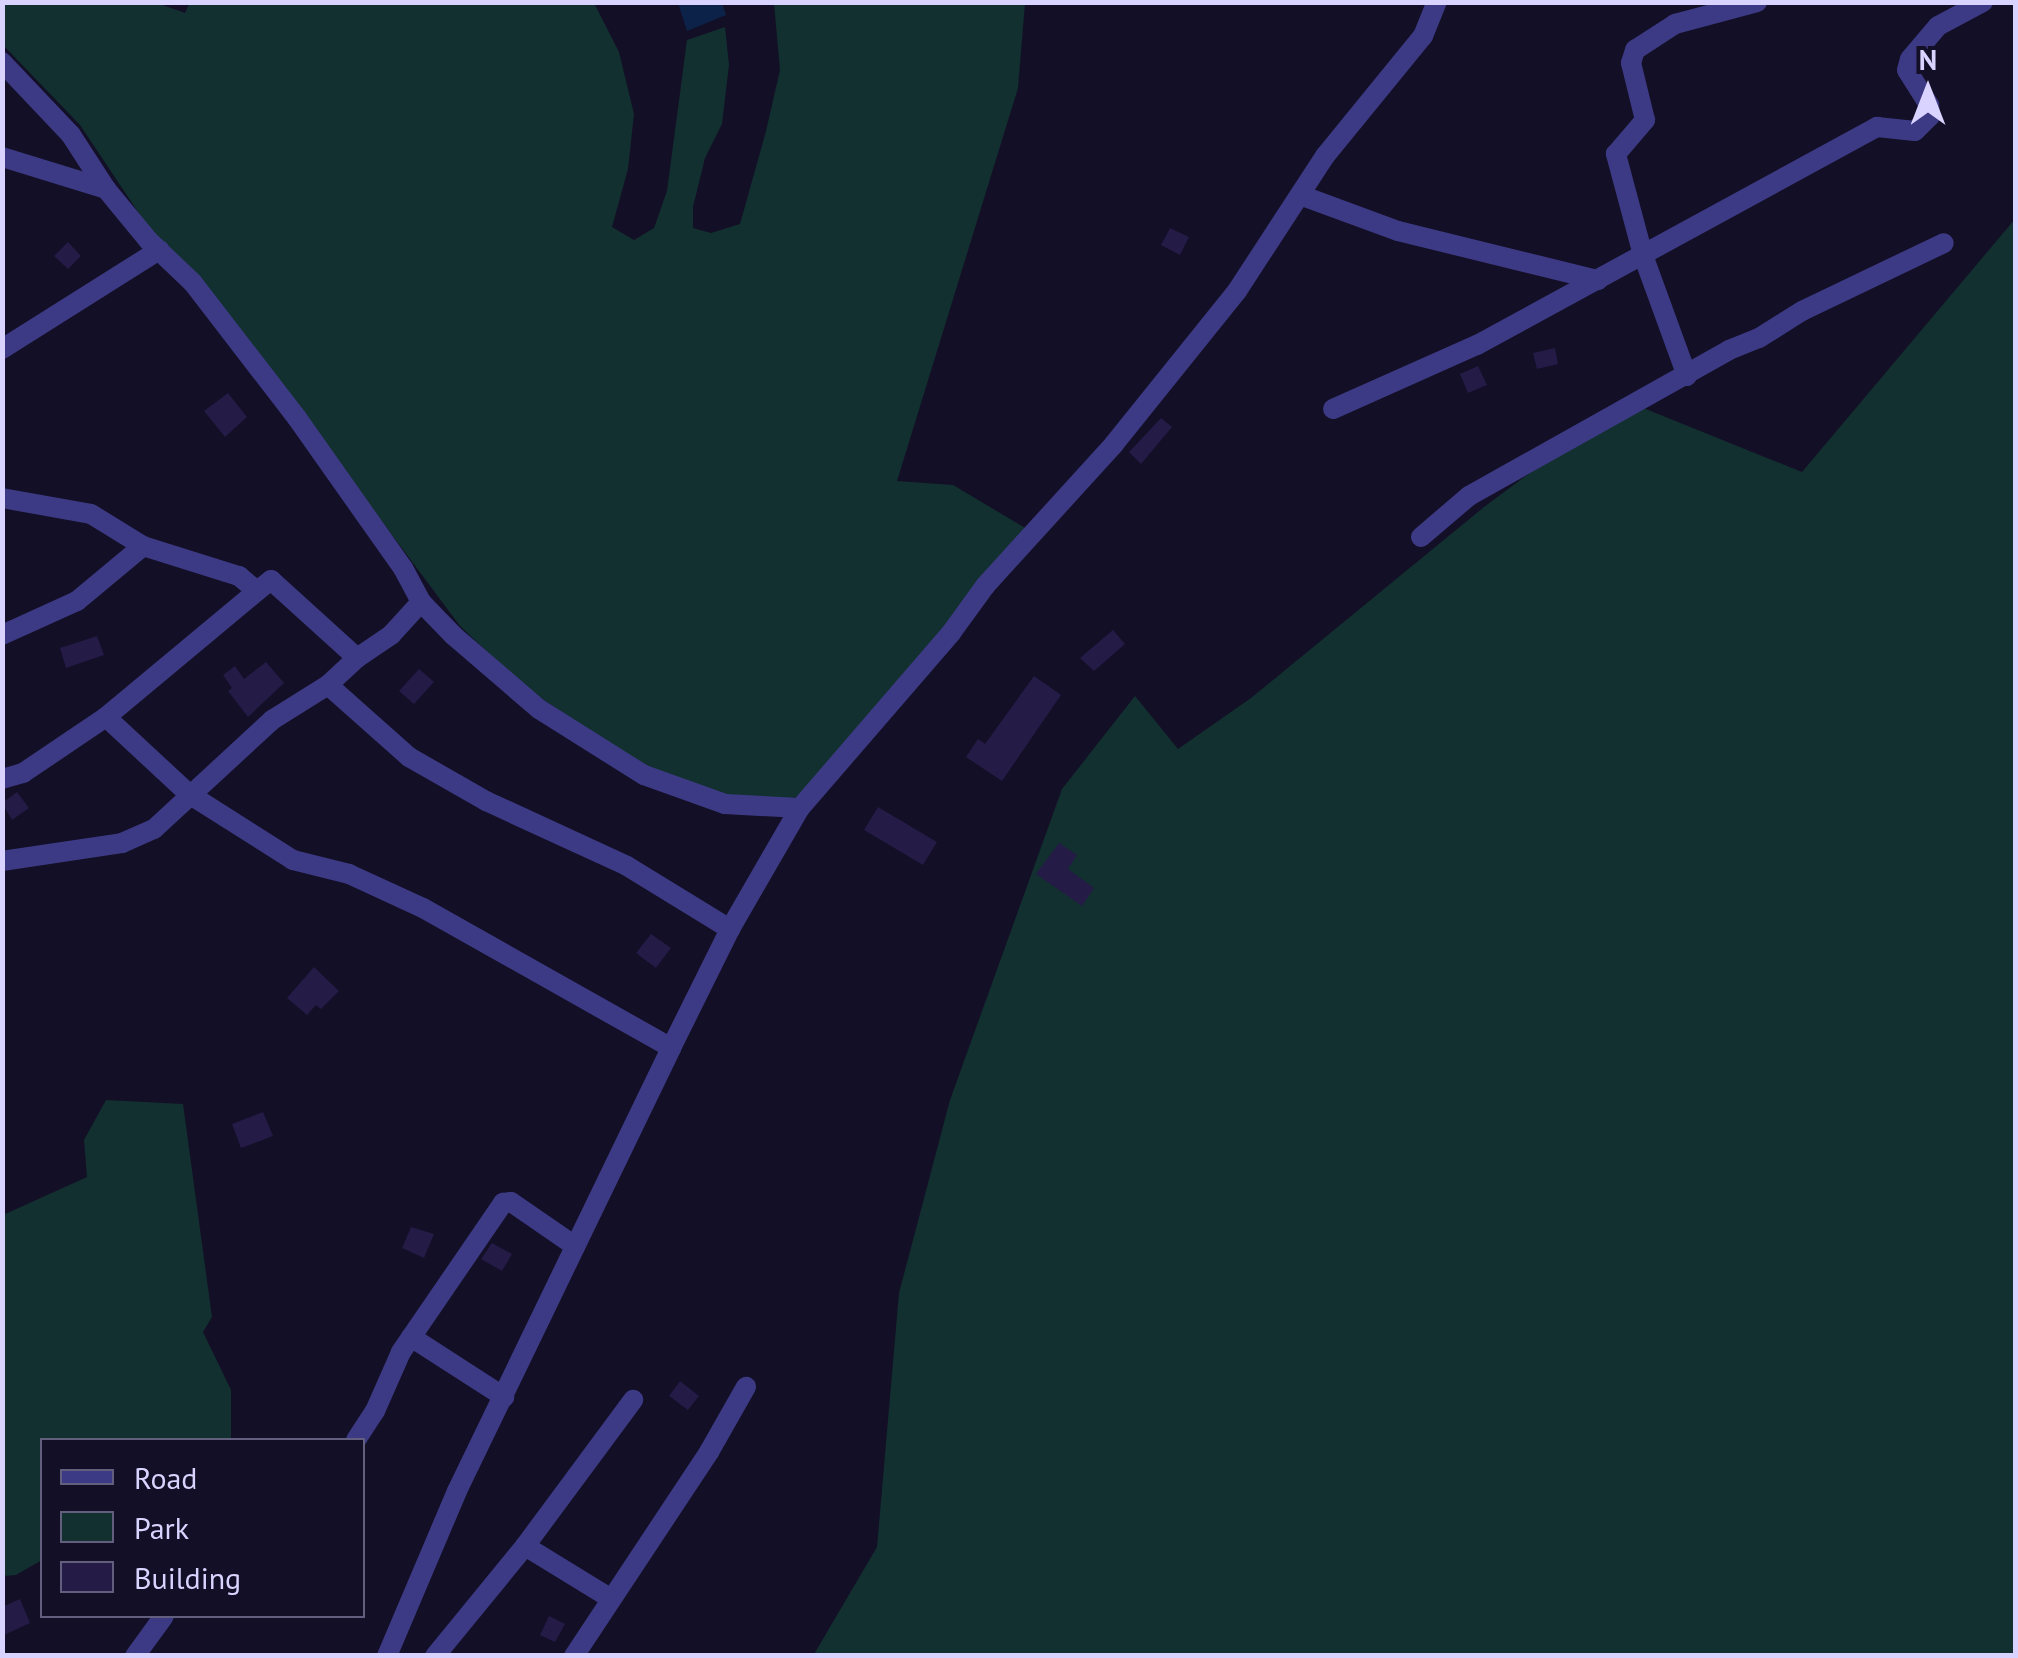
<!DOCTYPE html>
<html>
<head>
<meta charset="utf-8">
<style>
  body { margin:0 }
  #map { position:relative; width:2018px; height:1658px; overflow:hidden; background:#130f26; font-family:"PT Sans",sans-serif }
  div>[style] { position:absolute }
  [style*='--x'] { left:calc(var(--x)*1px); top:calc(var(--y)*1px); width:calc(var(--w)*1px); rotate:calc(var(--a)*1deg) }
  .green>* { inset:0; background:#12302f }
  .water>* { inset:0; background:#0c2248 }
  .building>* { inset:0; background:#241b47 }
  .street>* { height:20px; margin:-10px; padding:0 10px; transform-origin:10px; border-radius:10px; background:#3d3a85 }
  span { translate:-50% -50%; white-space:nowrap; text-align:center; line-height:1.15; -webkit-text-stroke:8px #130f26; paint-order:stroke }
  .frame { position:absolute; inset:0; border:5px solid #d9d4ff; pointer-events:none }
  .legend { position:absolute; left:40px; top:1438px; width:325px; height:180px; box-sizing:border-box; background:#130f26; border:2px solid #625e7d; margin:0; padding:12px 18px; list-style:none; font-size:30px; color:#d9d4ff }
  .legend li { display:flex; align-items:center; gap:20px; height:50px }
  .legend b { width:50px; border:2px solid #625e7d }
  .north { position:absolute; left:1878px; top:40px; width:100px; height:100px; -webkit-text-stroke:8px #130f26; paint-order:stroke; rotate:0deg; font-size:28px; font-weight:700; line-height:40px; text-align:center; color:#d9d4ff }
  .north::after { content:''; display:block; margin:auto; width:35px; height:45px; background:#d9d4ff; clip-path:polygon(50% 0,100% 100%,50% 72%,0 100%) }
</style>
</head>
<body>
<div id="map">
  <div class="green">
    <div style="clip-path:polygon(190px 2px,594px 3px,619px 52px,634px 114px,628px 169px,612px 227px,634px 240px,654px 228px,667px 191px,687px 40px,725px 27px,729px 65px,722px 124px,705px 158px,693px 207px,693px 228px,711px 233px,740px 224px,766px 131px,780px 70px,774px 3px,1025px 3px,1018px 88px,897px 481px,953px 485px,1037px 535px,823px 788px,790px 799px,728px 797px,647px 769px,523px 686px,460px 626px,263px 362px,154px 236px,80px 125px,3px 45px,3px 3px,157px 3px,185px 13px)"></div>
    <div style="clip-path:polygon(2015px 219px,2015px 1655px,813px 1656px,877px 1547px,899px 1293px,950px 1100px,1062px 789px,1135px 696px,1178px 749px,1251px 698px,1484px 507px,1626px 401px,1802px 472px)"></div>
    <div style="clip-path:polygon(106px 1100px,183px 1104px,212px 1317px,203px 1332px,231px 1390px,231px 1440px,42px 1440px,42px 1560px,16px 1575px,3px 1576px,3px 1215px,87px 1177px,84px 1140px)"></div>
  </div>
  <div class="water">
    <div style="clip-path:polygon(678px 3px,722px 3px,726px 15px,687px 31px)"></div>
  </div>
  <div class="building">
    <div style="clip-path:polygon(1170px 228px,1189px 237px,1180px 255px,1161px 245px)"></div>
    <div style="clip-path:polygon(68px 242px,81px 256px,68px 269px,54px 256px)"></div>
    <div style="clip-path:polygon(1555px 348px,1558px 364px,1537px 369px,1533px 353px)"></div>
    <div style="clip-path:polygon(1478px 366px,1487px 385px,1468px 393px,1460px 374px)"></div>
    <div style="clip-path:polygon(228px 393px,247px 417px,225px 437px,204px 411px)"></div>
    <div style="clip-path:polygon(1161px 418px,1172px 427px,1141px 464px,1129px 452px)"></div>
    <div style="clip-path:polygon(1113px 630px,1125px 644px,1094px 671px,1080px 658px)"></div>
    <div style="clip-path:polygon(97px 636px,104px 655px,66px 668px,60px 648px)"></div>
    <div style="clip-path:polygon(266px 662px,284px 683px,248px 717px,228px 691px,232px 688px,223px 675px,235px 666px,244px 679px)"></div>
    <div style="clip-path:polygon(419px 669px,434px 682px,414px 704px,399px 691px)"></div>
    <div style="clip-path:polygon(1034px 676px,1061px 695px,1002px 781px,966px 757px,978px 739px,985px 744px)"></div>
    <div style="clip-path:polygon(17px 792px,29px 808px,12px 820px,2px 803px)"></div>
    <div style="clip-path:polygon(878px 807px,937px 842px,923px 865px,864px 830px)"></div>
    <div style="clip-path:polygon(1059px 843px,1077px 855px,1068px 869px,1094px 888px,1082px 906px,1036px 874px)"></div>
    <div style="clip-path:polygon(651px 934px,671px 948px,656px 968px,636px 953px)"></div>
    <div style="clip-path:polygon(314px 967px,339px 991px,321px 1009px,316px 1005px,307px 1015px,287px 998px)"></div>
    <div style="clip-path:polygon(263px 1112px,273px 1136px,241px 1148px,232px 1124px)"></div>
    <div style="clip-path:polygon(411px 1227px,434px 1234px,424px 1258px,402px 1248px)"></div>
    <div style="clip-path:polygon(492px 1243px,512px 1254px,502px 1271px,481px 1259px)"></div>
    <div style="clip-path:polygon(680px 1381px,699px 1396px,688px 1410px,669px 1396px)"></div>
    <div style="clip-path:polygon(20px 1599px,30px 1623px,2px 1636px,2px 1607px)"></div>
    <div style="clip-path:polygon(549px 1616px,565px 1624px,555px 1642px,540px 1635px)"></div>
  </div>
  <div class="street">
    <div style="--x:2;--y:62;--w:100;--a:46.6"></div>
    <div style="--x:71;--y:135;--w:64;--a:57.1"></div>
    <div style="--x:106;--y:189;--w:66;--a:50.5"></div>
    <div style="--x:148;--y:240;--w:62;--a:43.7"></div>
    <div style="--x:193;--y:283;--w:170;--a:52.4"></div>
    <div style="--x:297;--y:418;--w:184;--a:54.8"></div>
    <div style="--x:403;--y:568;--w:38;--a:62"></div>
    <div style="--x:421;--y:602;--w:47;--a:45.9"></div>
    <div style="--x:454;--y:636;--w:112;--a:40.7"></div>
    <div style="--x:539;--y:709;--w:124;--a:32.2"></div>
    <div style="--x:644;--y:775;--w:86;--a:19.7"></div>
    <div style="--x:725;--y:804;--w:75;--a:3.1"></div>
    <div style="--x:2;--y:157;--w:109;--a:17.1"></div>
    <div style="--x:1300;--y:195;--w:104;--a:20.2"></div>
    <div style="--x:1398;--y:231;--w:206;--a:13.8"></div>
    <div style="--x:2;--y:349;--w:186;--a:-32.2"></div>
    <div style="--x:1687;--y:376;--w:129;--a:-110"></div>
    <div style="--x:1643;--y:255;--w:105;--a:-105"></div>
    <div style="--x:1616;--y:154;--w:45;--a:-49.5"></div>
    <div style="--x:1645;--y:120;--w:59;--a:-103.8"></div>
    <div style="--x:1631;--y:63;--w:14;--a:-73"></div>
    <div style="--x:1635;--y:50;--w:48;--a:-33"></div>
    <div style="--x:1675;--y:24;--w:85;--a:-15"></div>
    <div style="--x:1333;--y:409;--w:158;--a:-24"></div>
    <div style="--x:1477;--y:345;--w:456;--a:-28.6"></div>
    <div style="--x:1877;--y:127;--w:38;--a:6"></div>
    <div style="--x:1915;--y:131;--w:21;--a:-45"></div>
    <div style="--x:1930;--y:116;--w:11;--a:-95"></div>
    <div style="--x:1929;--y:105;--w:41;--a:-122.2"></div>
    <div style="--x:1907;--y:70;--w:11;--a:-75"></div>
    <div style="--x:1910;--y:59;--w:43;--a:-49.7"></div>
    <div style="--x:1938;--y:26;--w:51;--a:-28.1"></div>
    <div style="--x:2;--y:498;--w:90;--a:10.2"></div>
    <div style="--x:91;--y:514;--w:61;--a:31.6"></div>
    <div style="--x:143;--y:546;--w:101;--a:17.4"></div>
    <div style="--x:239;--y:576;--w:23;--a:40"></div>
    <div style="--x:257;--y:591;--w:18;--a:-38"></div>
    <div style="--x:271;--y:580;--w:116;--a:42.2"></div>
    <div style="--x:357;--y:658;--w:41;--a:-34.1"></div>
    <div style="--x:391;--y:635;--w:45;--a:-47.7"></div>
    <div style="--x:1421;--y:537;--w:63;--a:-40.5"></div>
    <div style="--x:1469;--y:496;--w:298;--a:-29.3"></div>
    <div style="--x:1729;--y:350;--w:32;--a:-22"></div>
    <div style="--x:1759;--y:338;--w:51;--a:-32.1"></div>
    <div style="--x:1802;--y:311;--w:157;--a:-25.6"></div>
    <div style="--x:2;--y:635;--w:82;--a:-24.4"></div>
    <div style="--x:77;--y:601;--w:86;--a:-39.8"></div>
    <div style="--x:328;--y:685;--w:40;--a:-43"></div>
    <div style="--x:106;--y:717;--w:197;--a:-39.8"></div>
    <div style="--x:2;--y:779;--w:22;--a:-16"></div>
    <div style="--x:23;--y:773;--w:100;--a:-34"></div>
    <div style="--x:106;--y:717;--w:113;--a:42.9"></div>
    <div style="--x:189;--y:794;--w:123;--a:32.4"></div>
    <div style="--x:293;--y:860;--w:58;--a:14"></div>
    <div style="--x:349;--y:874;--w:81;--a:24.7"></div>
    <div style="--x:423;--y:908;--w:285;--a:29.4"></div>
    <div style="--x:2;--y:861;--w:121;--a:-8.5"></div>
    <div style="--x:122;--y:843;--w:35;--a:-24"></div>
    <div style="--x:154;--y:829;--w:161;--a:-42.7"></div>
    <div style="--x:272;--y:720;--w:66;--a:-32"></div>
    <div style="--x:328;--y:685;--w:108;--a:41.6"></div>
    <div style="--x:409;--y:757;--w:89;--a:29.7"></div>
    <div style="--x:486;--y:801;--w:155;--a:24.7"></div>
    <div style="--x:627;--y:866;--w:121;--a:31.5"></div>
    <div style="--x:411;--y:1337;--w:111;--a:32.8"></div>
    <div style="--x:356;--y:1440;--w:35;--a:-57"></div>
    <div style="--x:375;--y:1411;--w:64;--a:-66.2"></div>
    <div style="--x:401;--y:1352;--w:181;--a:-55.6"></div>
    <div style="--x:503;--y:1203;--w:8;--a:-7"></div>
    <div style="--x:511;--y:1202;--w:78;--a:34.5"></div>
    <div style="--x:525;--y:1546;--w:100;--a:31.5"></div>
    <div style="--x:135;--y:1656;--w:49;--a:-54.1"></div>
    <div style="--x:387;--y:1656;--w:179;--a:-67"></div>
    <div style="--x:457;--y:1491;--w:492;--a:-64.2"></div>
    <div style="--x:671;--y:1048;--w:133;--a:-63.6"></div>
    <div style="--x:730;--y:929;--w:140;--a:-60"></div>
    <div style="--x:800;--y:808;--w:231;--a:-49.2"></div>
    <div style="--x:951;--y:633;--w:58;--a:-54.1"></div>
    <div style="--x:985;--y:586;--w:192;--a:-47.7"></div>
    <div style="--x:1114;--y:444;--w:196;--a:-51.2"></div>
    <div style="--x:1237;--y:291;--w:161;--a:-56.9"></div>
    <div style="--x:1325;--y:156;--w:155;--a:-50.8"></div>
    <div style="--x:1423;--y:36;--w:37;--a:-68"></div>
    <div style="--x:435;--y:1656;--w:142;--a:-50.7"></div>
    <div style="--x:525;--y:1546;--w:182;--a:-53.5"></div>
    <div style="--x:574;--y:1656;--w:245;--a:-56.5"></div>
    <div style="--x:709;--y:1452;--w:75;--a:-60.4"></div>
  </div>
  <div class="frame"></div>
  <ul class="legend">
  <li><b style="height:12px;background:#3d3a85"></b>Road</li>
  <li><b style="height:28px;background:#12302f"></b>Park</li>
  <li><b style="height:28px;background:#241b47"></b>Building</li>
  </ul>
  <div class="north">N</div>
</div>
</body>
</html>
